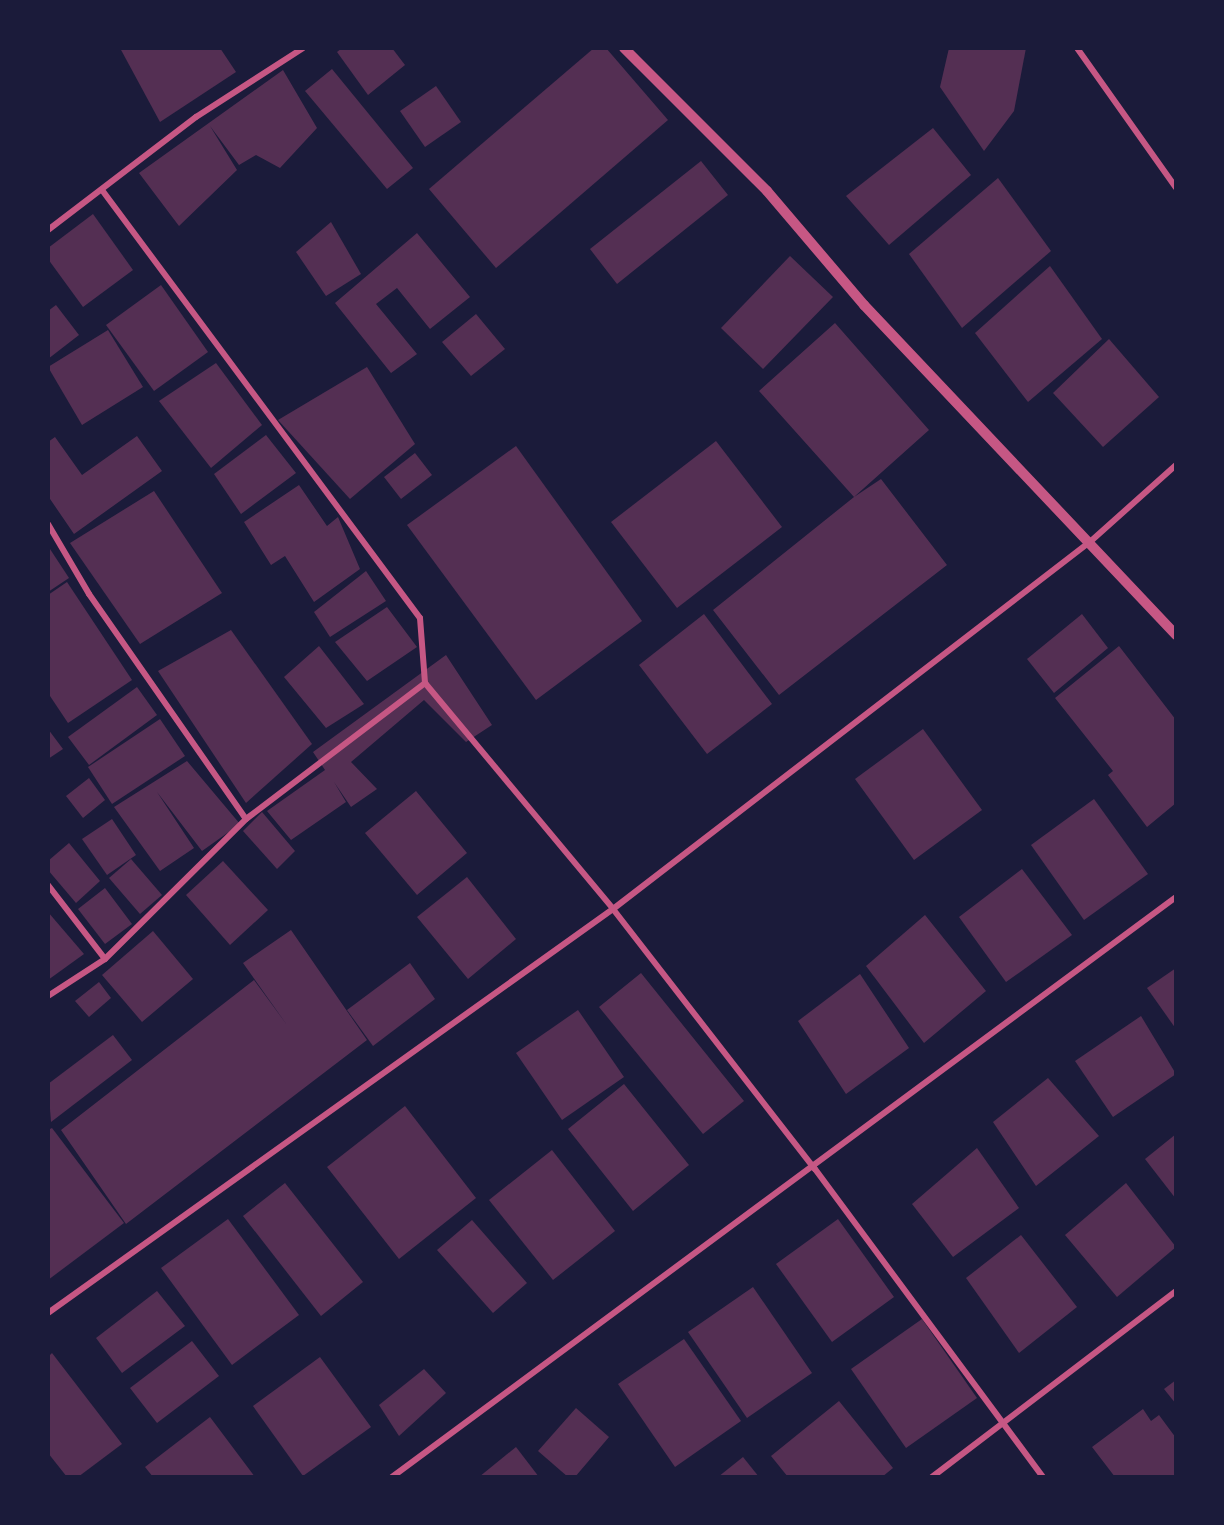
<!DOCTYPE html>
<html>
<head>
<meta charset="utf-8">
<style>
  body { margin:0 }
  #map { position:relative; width:1224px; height:1525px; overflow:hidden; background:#1b1b3a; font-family:Quicksand,sans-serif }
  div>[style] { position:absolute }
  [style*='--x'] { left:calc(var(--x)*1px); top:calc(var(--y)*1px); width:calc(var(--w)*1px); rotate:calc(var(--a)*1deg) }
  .building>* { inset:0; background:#542f53 }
  .minor>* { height:6px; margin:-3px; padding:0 3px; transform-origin:3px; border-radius:3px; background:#c65784 }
  .tertiary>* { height:10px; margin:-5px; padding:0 5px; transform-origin:5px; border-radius:5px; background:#c65784 }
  span { translate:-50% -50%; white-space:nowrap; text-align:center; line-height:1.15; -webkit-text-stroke:4.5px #1b1b3a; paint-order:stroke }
  .frame { position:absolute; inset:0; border:50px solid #1b1b3a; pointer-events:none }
</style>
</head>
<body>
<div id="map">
  <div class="building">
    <div style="clip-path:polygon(120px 48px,220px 48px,236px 72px,160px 122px)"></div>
    <div style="clip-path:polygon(342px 48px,392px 48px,405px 65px,368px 95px,337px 52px)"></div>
    <div style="clip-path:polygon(594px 48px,606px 48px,668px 120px,496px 268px,429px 189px)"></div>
    <div style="clip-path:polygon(949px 48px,1026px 48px,1014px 111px,984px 151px,940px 87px)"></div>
    <div style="clip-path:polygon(332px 69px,413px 168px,387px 189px,305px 91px)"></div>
    <div style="clip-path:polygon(283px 70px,317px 128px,280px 168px,256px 155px,239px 165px,210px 126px,237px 170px,179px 226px,139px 173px)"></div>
    <div style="clip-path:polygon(436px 86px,461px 122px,425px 147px,400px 111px)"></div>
    <div style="clip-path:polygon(933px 128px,971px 175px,889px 245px,846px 196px)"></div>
    <div style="clip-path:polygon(701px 161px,728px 195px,617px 284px,590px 249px)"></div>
    <div style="clip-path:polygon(998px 178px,1051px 251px,962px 328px,909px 254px)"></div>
    <div style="clip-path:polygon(93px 214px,133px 270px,83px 307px,48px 259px,48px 248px)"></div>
    <div style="clip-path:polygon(331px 222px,361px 274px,326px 296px,296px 252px)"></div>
    <div style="clip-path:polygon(417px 233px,470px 297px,430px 329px,397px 288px,376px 304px,417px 354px,391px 373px,335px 303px)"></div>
    <div style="clip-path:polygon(790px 256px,833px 297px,763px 369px,721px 328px)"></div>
    <div style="clip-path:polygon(1050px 266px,1102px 339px,1028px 402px,975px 333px)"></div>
    <div style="clip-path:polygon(161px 285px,208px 352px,154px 391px,106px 325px)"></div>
    <div style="clip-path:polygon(56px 305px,79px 335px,48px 359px,48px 311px)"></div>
    <div style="clip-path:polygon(476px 314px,505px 349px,471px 376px,442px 342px)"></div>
    <div style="clip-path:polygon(835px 323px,929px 430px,854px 497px,881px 479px,947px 565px,779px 695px,713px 610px,854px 497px,759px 391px)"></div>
    <div style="clip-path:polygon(108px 330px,143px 387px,82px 425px,48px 367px)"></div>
    <div style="clip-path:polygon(1109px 339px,1159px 397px,1103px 447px,1053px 393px)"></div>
    <div style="clip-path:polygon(216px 363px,262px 425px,211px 468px,159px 401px)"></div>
    <div style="clip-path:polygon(367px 367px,415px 444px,350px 499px,278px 420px)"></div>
    <div style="clip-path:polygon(266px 435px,296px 473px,241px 514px,214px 474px)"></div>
    <div style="clip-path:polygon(137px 436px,162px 471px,74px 534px,48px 496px,48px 442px,55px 437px,82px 475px)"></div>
    <div style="clip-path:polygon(716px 441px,782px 527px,677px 608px,611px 522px)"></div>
    <div style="clip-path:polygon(516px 446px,642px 621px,536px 700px,407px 525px)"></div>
    <div style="clip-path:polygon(415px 453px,432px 475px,401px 499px,384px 477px)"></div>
    <div style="clip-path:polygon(299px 485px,327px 526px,338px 517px,360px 569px,314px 602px,285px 556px,271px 565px,244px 522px)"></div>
    <div style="clip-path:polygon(154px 491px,222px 593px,140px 644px,70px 543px)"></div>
    <div style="clip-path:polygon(48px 546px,69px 578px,48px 592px)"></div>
    <div style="clip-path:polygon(366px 571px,386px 601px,330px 637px,314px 612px)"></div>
    <div style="clip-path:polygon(67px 582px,132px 680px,68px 723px,48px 693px,48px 595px)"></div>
    <div style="clip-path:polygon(387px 607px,417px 647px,367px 681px,335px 642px)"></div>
    <div style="clip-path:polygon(704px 614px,772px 704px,707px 754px,639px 665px)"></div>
    <div style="clip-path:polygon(1082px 614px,1108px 648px,1054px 693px,1027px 659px)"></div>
    <div style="clip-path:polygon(231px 630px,312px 744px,246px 803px,158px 671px)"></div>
    <div style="clip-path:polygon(319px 646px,364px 704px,326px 728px,284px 677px)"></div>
    <div style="clip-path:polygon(1119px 646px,1176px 720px,1176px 803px,1147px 827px,1108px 775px,1113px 771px,1055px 698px)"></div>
    <div style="clip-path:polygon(446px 655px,492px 725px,466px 742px,424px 700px,351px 762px,377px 789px,351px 807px,334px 782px,346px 802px,291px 840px,267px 811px,325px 770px,313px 752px)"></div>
    <div style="clip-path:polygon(137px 687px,157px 715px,89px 765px,68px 737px)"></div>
    <div style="clip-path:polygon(160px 719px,185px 756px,112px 804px,88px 767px)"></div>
    <div style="clip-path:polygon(48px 729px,63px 749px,48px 759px)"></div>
    <div style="clip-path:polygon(923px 729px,982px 810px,914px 860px,855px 779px)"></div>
    <div style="clip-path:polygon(187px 761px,240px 824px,202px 851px,157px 792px,194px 848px,160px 871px,114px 807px)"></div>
    <div style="clip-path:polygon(89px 778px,105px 800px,83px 818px,66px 796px)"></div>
    <div style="clip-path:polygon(416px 791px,467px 853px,417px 895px,365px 833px)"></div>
    <div style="clip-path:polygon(1094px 799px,1148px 874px,1084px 920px,1031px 845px)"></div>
    <div style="clip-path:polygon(262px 812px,295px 851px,277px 869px,243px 831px)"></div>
    <div style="clip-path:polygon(112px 819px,136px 855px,107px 875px,82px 839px)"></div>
    <div style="clip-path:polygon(69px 843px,100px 881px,76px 903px,48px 870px,48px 861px)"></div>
    <div style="clip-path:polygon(131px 859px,162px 895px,140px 914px,109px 878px)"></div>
    <div style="clip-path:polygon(223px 861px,268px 910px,230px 945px,186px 895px)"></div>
    <div style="clip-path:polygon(1022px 869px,1072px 935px,1006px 982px,959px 917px)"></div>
    <div style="clip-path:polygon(467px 877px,516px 939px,468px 979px,417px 917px)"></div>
    <div style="clip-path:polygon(105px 888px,132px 924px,105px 944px,78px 909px)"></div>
    <div style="clip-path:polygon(48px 912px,84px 954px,48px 980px)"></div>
    <div style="clip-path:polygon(925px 915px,986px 991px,924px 1043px,866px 966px)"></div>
    <div style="clip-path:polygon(291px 930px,367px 1040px,126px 1224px,61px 1130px,254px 980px,287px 1025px,243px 963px)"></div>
    <div style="clip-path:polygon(153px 931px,193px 979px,142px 1022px,102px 975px)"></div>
    <div style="clip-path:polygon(410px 963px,435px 999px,373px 1046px,347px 1010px)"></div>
    <div style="clip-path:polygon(1176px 968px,1176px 1029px,1147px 988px)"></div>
    <div style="clip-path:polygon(641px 973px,744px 1101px,703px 1134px,599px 1007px)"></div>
    <div style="clip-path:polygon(860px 974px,909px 1048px,846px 1094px,798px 1021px)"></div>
    <div style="clip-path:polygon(99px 982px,111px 998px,89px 1017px,75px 1001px)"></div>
    <div style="clip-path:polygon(578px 1010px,624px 1077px,562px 1120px,516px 1053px)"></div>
    <div style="clip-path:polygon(1141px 1016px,1176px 1074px,1113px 1117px,1075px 1061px)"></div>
    <div style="clip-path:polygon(113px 1035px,132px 1060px,51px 1122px,48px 1084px)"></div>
    <div style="clip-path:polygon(1048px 1078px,1099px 1136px,1036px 1186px,993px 1122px)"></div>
    <div style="clip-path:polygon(624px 1084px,689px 1165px,633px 1211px,568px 1129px)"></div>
    <div style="clip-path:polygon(405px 1106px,476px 1198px,399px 1259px,327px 1167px)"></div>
    <div style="clip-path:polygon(52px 1128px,124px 1223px,48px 1280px,48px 1130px)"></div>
    <div style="clip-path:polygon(1176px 1134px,1176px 1199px,1145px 1159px)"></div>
    <div style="clip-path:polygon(977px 1148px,1019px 1208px,953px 1257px,912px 1204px)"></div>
    <div style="clip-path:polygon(552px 1150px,615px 1231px,553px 1280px,489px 1200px)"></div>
    <div style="clip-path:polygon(285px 1183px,363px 1282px,321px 1316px,243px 1216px)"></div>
    <div style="clip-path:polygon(1126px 1183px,1176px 1247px,1117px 1297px,1065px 1235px)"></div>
    <div style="clip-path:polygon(228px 1219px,299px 1315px,232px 1365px,161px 1268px)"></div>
    <div style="clip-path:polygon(838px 1219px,894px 1297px,832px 1342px,776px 1264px)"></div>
    <div style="clip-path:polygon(472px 1220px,527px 1283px,493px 1313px,437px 1250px)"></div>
    <div style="clip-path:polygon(1021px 1235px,1077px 1307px,1019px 1353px,966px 1278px)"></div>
    <div style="clip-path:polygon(753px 1287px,812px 1373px,747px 1418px,688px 1332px)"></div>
    <div style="clip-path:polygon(157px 1291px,185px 1326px,122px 1373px,96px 1338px)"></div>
    <div style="clip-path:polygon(922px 1319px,977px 1398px,906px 1448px,851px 1369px)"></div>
    <div style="clip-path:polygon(684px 1339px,741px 1421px,675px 1467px,618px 1384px)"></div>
    <div style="clip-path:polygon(192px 1341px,219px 1376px,157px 1423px,130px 1388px)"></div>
    <div style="clip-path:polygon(52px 1353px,122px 1444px,78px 1477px,67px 1477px,48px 1453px,48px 1357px)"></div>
    <div style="clip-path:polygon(320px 1357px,371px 1427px,303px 1476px,253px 1406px)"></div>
    <div style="clip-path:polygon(424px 1369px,446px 1393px,399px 1436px,379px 1405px)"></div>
    <div style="clip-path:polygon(1176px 1380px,1176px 1404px,1164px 1389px)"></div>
    <div style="clip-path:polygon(839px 1401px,893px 1468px,882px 1477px,788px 1477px,771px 1456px)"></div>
    <div style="clip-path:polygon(576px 1408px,609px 1437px,575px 1477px,568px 1477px,538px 1451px)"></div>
    <div style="clip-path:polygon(1143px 1409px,1151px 1421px,1159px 1415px,1176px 1438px,1176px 1477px,1115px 1477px,1092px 1447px)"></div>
    <div style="clip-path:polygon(210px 1417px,255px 1477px,153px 1477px,145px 1467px)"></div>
    <div style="clip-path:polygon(516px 1447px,539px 1477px,479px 1477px)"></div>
    <div style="clip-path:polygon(743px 1457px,759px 1477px,718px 1477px)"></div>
  </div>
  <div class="minor">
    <div style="--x:1077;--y:48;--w:171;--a:54.7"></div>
    <div style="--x:102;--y:190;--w:533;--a:53.39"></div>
    <div style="--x:420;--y:618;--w:65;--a:85.6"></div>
    <div style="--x:425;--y:683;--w:294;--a:50.2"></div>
    <div style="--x:613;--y:909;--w:329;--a:52.2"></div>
    <div style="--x:815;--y:1169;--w:383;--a:53.5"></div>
    <div style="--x:48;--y:230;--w:186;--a:-37.4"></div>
    <div style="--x:196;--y:117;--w:127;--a:-32.8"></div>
    <div style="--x:48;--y:524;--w:81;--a:59.6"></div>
    <div style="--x:89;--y:594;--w:274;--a:55.1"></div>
    <div style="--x:48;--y:885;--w:93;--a:52.4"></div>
    <div style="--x:48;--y:996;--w:68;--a:-33"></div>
    <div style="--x:105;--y:959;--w:199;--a:-44.8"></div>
    <div style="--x:246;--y:819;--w:225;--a:-37.2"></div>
    <div style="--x:48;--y:1313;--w:695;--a:-35.57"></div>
    <div style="--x:613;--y:909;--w:603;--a:-37.59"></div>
    <div style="--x:1091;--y:541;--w:114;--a:-41.8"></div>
    <div style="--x:392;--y:1477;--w:975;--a:-36.49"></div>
    <div style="--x:932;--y:1477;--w:307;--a:-37.3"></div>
  </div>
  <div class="tertiary">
    <div style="--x:624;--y:48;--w:202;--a:45"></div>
    <div style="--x:767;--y:191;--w:150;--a:49.6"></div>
    <div style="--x:864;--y:305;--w:454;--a:46.6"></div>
  </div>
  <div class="frame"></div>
</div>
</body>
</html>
